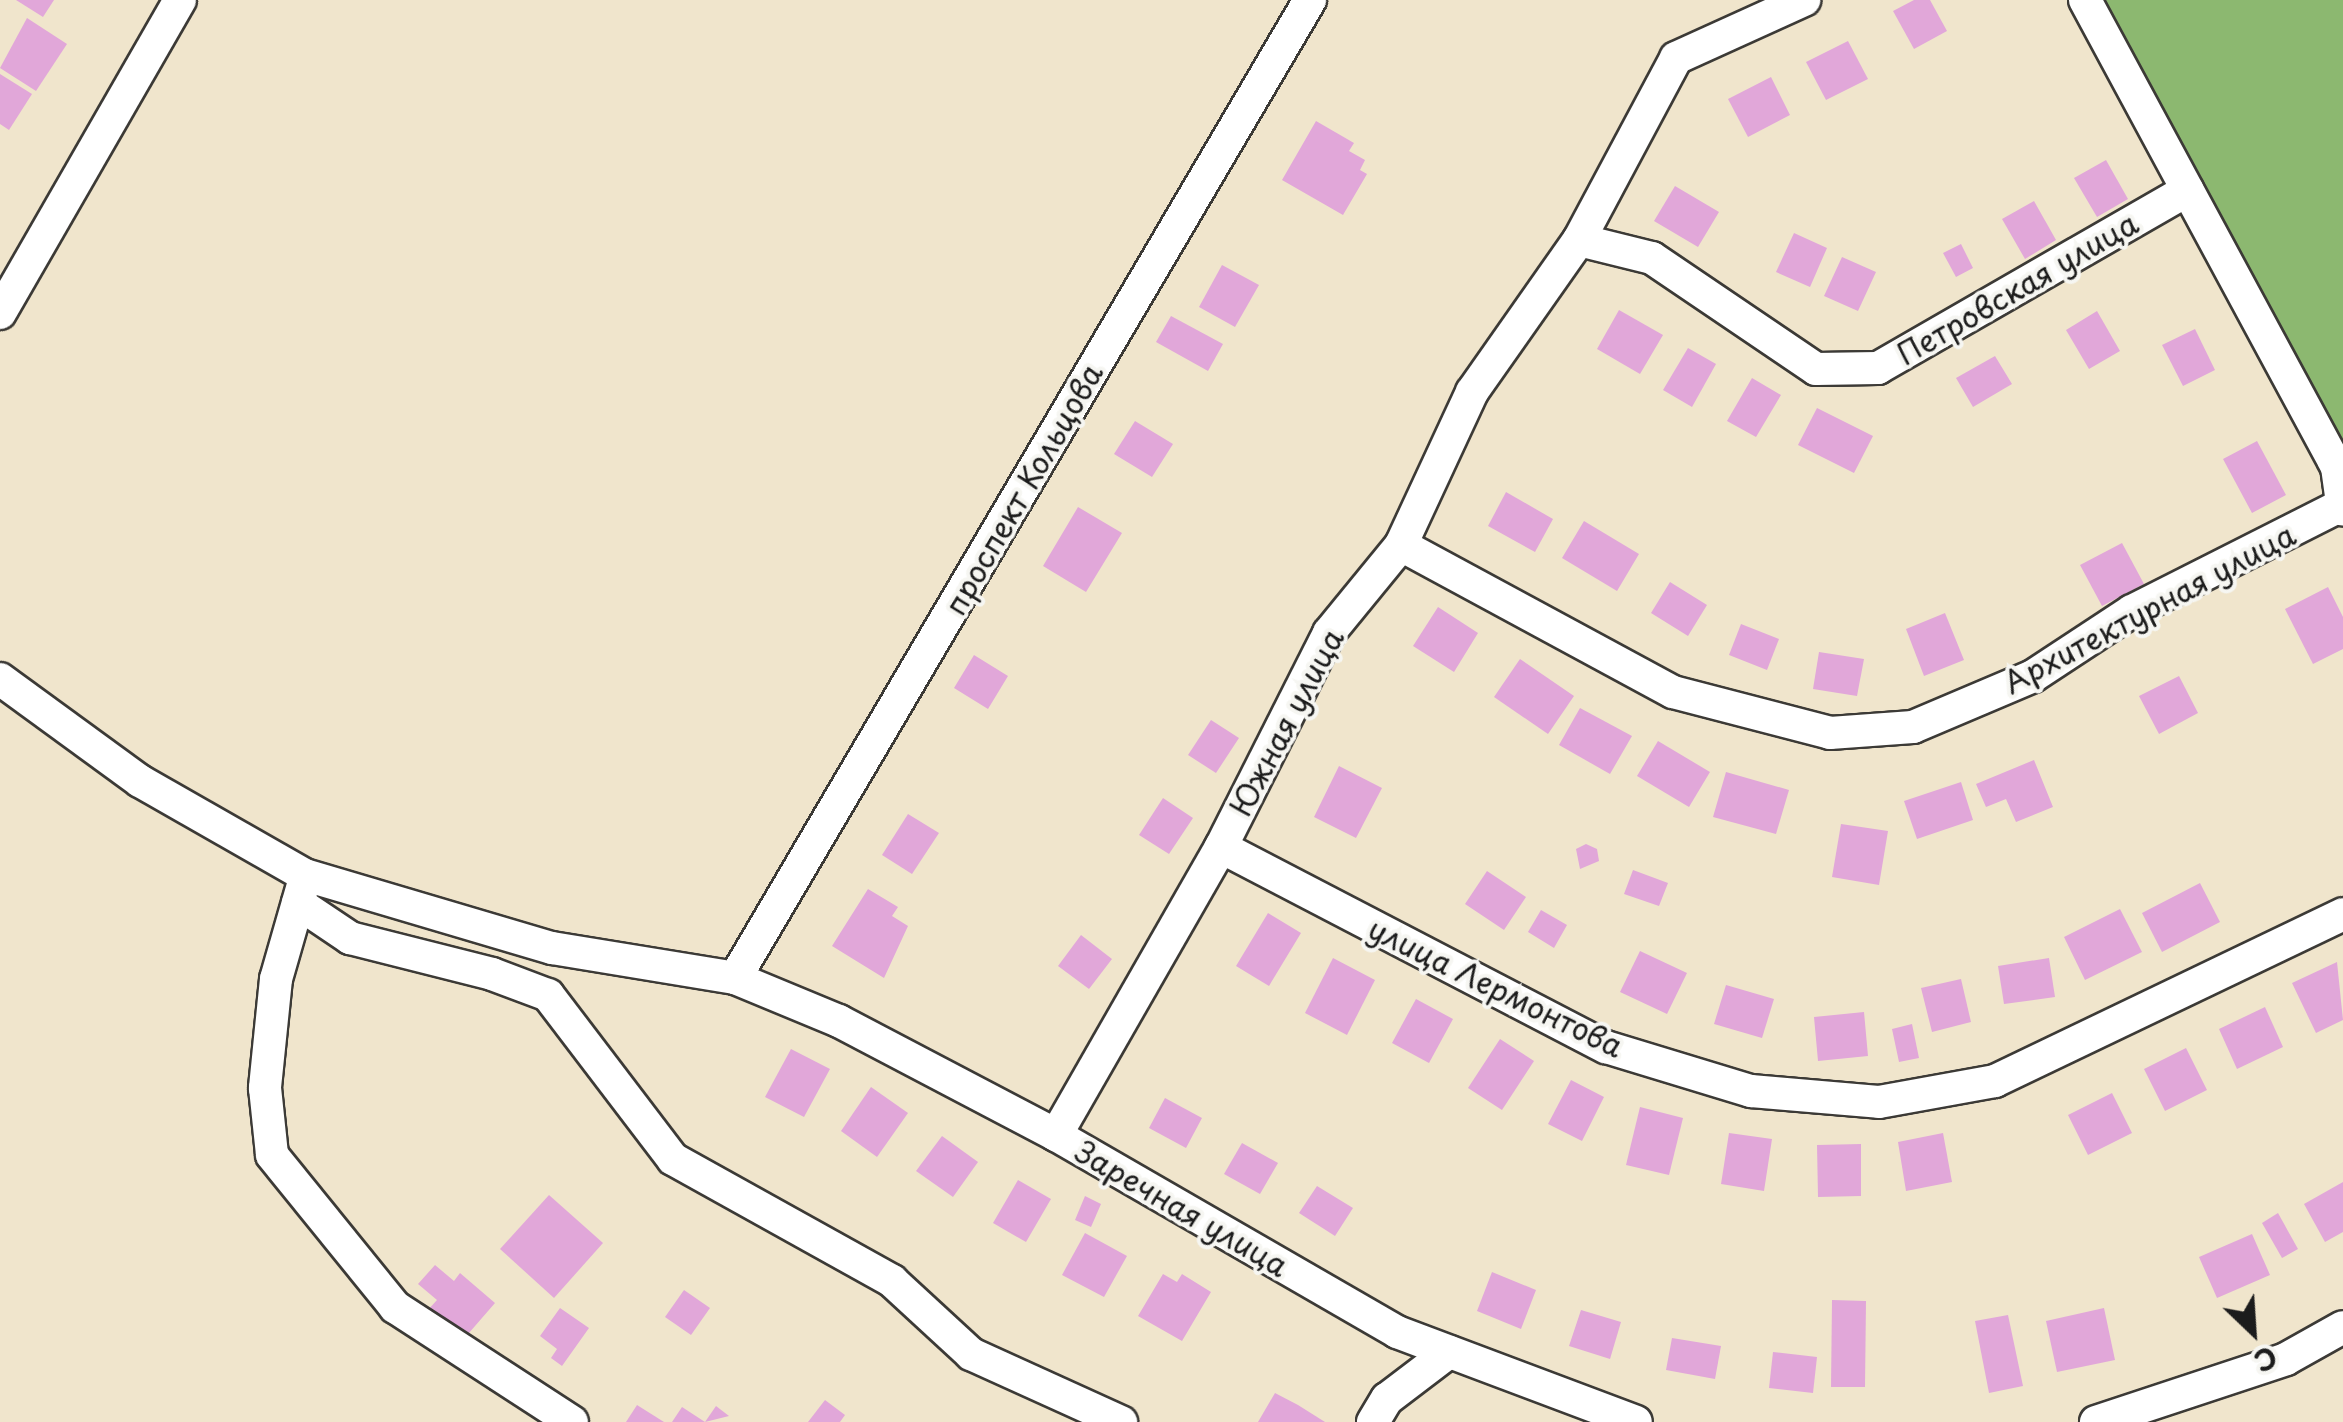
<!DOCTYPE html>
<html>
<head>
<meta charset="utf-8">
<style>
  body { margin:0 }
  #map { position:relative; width:2343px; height:1422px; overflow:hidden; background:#f0e5cc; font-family:"Playpen Sans",sans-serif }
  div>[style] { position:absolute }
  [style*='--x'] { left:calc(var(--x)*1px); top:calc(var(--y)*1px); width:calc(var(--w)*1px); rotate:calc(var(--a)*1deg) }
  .forest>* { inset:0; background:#8cb870 }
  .building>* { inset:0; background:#e1a7d9 }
  .roads { filter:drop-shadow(2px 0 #3c3a36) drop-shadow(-2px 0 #3c3a36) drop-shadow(0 2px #3c3a36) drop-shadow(0 -2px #3c3a36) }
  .minor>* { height:32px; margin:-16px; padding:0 16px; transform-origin:16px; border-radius:16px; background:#fff }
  span { translate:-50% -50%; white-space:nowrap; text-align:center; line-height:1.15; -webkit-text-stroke:8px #f6f6f2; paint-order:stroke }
  .street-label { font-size:30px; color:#1c1c1c }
  .north { position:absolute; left:2203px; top:1282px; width:100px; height:100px; -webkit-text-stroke:8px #f6f6f2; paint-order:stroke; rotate:155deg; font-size:28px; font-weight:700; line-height:40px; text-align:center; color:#1c1c1c }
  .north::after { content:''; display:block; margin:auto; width:35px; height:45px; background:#1c1c1c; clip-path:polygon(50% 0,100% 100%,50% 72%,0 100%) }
</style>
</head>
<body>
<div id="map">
  <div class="forest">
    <div style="clip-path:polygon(2103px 0,2343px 0,2343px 442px,2160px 110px)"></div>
  </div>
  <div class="building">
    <div style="clip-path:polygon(16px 0,54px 0,43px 17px)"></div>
    <div style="clip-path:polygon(1914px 0,1930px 0,1947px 31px,1914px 49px,1893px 11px)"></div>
    <div style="clip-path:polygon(27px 18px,67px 44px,36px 91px,0 68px)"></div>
    <div style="clip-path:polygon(1848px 41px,1868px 79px,1826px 100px,1806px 62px)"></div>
    <div style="clip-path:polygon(0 74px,32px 94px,9px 130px,0 124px)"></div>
    <div style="clip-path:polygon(1771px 77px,1790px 115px,1748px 137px,1728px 99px)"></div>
    <div style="clip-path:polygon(1316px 121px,1354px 143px,1349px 151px,1365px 160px,1360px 170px,1367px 174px,1343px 215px,1282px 180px)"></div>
    <div style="clip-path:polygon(2106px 160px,2128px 199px,2097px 217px,2074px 178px)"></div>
    <div style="clip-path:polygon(1675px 186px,1719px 212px,1698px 247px,1654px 221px)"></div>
    <div style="clip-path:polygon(2034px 201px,2056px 240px,2025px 259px,2002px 219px)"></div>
    <div style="clip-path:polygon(1794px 233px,1827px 248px,1810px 287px,1776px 272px)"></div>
    <div style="clip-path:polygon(1961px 244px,1973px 268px,1956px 277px,1943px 253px)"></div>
    <div style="clip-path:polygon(1842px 257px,1876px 272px,1858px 311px,1824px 296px)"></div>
    <div style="clip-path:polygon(1222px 265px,1259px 285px,1235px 327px,1199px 307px)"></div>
    <div style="clip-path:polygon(1619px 310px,1663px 335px,1640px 374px,1597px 349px)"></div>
    <div style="clip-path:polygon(2097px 311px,2120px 351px,2089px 369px,2066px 330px)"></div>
    <div style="clip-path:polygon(1171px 316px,1223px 344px,1208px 371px,1156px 342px)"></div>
    <div style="clip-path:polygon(2195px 329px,2215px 370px,2183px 386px,2162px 345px)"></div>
    <div style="clip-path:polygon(1688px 348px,1716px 364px,1692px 407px,1663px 390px)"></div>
    <div style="clip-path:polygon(1995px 356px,2012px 384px,1973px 407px,1956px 378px)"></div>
    <div style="clip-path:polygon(1752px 378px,1781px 395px,1756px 437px,1727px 421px)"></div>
    <div style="clip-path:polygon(1817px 408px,1873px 436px,1854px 473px,1798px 445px)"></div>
    <div style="clip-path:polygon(1135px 421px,1173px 444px,1152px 477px,1114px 454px)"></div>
    <div style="clip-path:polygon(2257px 441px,2286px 495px,2252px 513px,2223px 459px)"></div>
    <div style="clip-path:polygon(1506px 492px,1553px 519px,1535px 552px,1488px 526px)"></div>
    <div style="clip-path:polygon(1078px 507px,1122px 533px,1086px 592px,1043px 566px)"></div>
    <div style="clip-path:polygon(1584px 521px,1639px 554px,1617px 591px,1562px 558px)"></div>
    <div style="clip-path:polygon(2122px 543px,2144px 584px,2102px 606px,2080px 565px)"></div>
    <div style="clip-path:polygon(1670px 582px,1707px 605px,1688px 636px,1651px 613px)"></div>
    <div style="clip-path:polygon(2328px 587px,2343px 617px,2343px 649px,2313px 664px,2285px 609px)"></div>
    <div style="clip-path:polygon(1438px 607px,1478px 633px,1454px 672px,1413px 646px)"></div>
    <div style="clip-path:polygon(1945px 613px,1964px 660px,1924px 676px,1906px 629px)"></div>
    <div style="clip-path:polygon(1741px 624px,1779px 639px,1767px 670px,1729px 655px)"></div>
    <div style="clip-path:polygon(1819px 652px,1864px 659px,1857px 696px,1813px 689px)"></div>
    <div style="clip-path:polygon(974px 655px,1008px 676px,988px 709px,954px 688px)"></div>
    <div style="clip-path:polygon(1520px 659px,1574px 696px,1548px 734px,1494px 697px)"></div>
    <div style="clip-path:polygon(2179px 676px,2198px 713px,2159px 734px,2139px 696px)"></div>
    <div style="clip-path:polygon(1580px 708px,1632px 736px,1610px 774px,1559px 745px)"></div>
    <div style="clip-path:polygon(1211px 720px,1239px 738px,1216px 773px,1188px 755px)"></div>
    <div style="clip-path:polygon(1658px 741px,1710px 772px,1689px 807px,1637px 776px)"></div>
    <div style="clip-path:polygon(2034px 760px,2053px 807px,2016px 822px,2006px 799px,1986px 807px,1976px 784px)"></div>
    <div style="clip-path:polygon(1339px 766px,1382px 788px,1356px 838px,1314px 817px)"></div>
    <div style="clip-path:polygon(1726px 772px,1789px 790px,1776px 834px,1713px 817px)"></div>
    <div style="clip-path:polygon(1961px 782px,1973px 820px,1917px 839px,1904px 801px)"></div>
    <div style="clip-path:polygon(1163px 798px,1193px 818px,1169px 854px,1139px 835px)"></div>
    <div style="clip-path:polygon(908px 814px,939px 833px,912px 874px,882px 855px)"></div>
    <div style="clip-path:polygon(1841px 824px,1888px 831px,1879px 885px,1832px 877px)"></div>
    <div style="clip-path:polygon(1586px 844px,1597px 849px,1599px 861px,1580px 869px,1576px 849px)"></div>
    <div style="clip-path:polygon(1633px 870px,1668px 883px,1659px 906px,1624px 894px)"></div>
    <div style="clip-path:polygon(1487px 871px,1526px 897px,1504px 930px,1465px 904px)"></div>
    <div style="clip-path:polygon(2200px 883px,2220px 922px,2162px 952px,2142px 913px)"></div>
    <div style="clip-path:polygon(868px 889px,898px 907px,892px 916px,908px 926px,884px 978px,832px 946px)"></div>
    <div style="clip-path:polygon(2120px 909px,2142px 952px,2085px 980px,2064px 937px)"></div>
    <div style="clip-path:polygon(1541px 910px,1567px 925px,1554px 948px,1528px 932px)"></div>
    <div style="clip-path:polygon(1268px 913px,1301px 933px,1269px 986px,1236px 966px)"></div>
    <div style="clip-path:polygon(1081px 935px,1112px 959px,1089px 989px,1058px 966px)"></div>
    <div style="clip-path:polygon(1640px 951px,1687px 973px,1667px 1014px,1620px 992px)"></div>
    <div style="clip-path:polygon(1333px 958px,1375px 980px,1347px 1035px,1305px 1013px)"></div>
    <div style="clip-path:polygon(2049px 958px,2055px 997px,2004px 1004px,1998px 966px)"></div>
    <div style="clip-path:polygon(2337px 962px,2343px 1020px,2316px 1033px,2292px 983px)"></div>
    <div style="clip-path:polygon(1961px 979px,1971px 1022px,1932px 1032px,1921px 988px)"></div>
    <div style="clip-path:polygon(1726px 985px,1774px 999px,1762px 1038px,1714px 1024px)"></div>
    <div style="clip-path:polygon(1416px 999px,1453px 1019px,1429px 1063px,1392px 1043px)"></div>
    <div style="clip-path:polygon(2265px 1007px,2283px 1047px,2237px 1069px,2219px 1029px)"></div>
    <div style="clip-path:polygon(1864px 1012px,1868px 1056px,1818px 1061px,1814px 1017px)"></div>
    <div style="clip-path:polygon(1912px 1024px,1919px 1058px,1899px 1062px,1892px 1029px)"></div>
    <div style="clip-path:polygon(1500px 1039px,1534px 1061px,1502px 1110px,1468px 1088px)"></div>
    <div style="clip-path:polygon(2186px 1048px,2207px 1090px,2165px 1111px,2144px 1069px)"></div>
    <div style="clip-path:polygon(791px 1049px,830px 1069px,804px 1117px,765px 1097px)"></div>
    <div style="clip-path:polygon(1571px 1080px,1604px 1097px,1582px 1141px,1548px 1124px)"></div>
    <div style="clip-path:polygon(871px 1087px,908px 1113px,877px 1157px,841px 1131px)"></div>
    <div style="clip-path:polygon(2112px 1093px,2132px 1133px,2088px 1155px,2068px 1115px)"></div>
    <div style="clip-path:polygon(1165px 1098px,1202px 1118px,1186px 1148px,1149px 1128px)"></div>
    <div style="clip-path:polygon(1640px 1107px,1683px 1118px,1669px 1175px,1626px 1165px)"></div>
    <div style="clip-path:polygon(1729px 1133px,1772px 1139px,1764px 1191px,1721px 1184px)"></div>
    <div style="clip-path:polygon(1943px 1133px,1952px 1182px,1906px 1191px,1898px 1142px)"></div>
    <div style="clip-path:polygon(942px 1136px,978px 1162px,953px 1197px,916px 1171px)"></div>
    <div style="clip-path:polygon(1242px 1143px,1278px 1163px,1260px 1194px,1224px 1174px)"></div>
    <div style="clip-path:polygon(1861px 1144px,1861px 1196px,1818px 1197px,1817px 1145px)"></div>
    <div style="clip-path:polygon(1018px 1180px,1051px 1199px,1026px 1242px,993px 1223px)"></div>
    <div style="clip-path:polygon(2343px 1182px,2343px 1232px,2325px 1242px,2304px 1204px)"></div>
    <div style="clip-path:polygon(1317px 1186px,1353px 1208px,1335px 1236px,1299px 1213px)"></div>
    <div style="clip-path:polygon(549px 1195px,603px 1243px,554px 1298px,500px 1249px)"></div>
    <div style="clip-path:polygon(1085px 1196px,1101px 1204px,1091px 1227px,1075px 1220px)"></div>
    <div style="clip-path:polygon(2278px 1213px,2298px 1249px,2282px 1258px,2262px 1223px)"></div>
    <div style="clip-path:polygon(1085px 1233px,1127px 1256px,1104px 1297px,1062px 1275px)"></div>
    <div style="clip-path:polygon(2252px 1234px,2270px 1275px,2217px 1298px,2199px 1257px)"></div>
    <div style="clip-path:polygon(435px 1265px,454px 1281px,460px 1273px,495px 1303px,462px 1341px,427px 1311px,437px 1300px,418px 1284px)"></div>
    <div style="clip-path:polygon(1492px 1272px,1536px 1290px,1521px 1329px,1477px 1311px)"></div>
    <div style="clip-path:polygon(1163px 1274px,1177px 1282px,1182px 1274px,1211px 1292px,1182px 1341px,1138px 1316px)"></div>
    <div style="clip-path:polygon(684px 1290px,710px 1308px,691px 1335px,665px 1317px)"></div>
    <div style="clip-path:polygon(1832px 1300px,1866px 1301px,1865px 1387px,1831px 1387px)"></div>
    <div style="clip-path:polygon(560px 1308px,589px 1328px,562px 1366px,551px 1358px,557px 1349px,540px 1336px)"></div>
    <div style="clip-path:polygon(2104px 1308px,2115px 1360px,2057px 1372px,2046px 1321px)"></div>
    <div style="clip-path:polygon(1581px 1310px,1621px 1322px,1610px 1359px,1569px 1346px)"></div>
    <div style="clip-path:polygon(2008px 1315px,2023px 1386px,1989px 1393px,1975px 1321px)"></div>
    <div style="clip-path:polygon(1672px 1338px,1721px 1346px,1715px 1379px,1666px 1370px)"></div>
    <div style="clip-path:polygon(1773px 1352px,1817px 1357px,1813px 1393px,1769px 1388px)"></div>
    <div style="clip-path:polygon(1275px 1393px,1298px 1405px,1325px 1422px,1258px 1422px)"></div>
    <div style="clip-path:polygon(825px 1400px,845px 1415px,840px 1422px,808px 1422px)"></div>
    <div style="clip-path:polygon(637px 1405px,664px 1422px,626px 1422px)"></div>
    <div style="clip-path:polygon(716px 1406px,729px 1416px,705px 1422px)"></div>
    <div style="clip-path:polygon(682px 1407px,705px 1422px,672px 1422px)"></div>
  </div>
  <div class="roads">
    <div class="minor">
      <div style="--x:2085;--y:0;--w:531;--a:61.65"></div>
      <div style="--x:2337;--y:467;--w:43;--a:82.1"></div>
      <div style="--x:1579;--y:240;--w:75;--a:13.9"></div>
      <div style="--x:1652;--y:258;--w:198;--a:34.1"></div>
      <div style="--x:1816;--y:369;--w:62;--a:-0.9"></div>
      <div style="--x:1878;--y:368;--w:357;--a:-29.9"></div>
      <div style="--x:0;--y:313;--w:361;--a:-60.1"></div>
      <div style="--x:1401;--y:545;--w:309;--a:28.4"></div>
      <div style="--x:1673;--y:692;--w:162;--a:14.6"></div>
      <div style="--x:1830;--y:733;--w:83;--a:-4.1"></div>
      <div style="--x:1913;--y:727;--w:130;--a:-23"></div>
      <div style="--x:2033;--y:676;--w:118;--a:-33.3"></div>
      <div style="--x:2132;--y:611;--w:235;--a:-26.8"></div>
      <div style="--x:0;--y:679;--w:173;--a:36.1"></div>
      <div style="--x:140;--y:781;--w:190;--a:29.7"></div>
      <div style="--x:305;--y:875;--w:258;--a:16.5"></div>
      <div style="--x:552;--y:948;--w:185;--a:9.3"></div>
      <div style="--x:735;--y:978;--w:113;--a:22.5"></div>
      <div style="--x:839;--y:1021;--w:245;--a:27.7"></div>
      <div style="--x:1056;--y:1135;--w:394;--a:30"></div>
      <div style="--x:1397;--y:1332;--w:255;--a:20.6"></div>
      <div style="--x:1221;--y:847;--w:434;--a:27.5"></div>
      <div style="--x:1606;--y:1047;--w:152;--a:16.9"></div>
      <div style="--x:1751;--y:1091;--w:128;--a:4.9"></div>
      <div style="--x:1879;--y:1102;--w:118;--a:-10.3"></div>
      <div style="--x:1995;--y:1081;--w:386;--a:-25.6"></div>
      <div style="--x:303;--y:885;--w:98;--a:106"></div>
      <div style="--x:276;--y:979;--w:110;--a:95.8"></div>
      <div style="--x:265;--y:1088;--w:67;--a:84"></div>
      <div style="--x:272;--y:1155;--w:196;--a:51"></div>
      <div style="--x:395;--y:1307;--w:211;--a:33"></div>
      <div style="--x:298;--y:903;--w:63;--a:33.9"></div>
      <div style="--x:350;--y:938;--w:146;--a:14.2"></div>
      <div style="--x:492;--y:974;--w:60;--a:20.6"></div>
      <div style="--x:548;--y:995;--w:206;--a:52.7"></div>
      <div style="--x:673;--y:1159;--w:251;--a:29.1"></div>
      <div style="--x:892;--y:1281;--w:108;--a:42.7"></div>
      <div style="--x:971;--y:1354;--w:165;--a:24.4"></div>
      <div style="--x:735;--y:978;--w:1135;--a:-59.55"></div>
      <div style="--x:1056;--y:1135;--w:332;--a:-60.2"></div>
      <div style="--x:1221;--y:847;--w:240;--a:-63.2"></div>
      <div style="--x:1329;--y:633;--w:114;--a:-50.7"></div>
      <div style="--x:1401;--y:545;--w:169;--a:-65.1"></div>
      <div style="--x:1472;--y:392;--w:186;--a:-54.9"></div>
      <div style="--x:1579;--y:240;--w:206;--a:-61.9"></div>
      <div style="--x:1676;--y:58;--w:141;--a:-24.4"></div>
      <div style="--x:1373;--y:1422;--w:27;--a:-59"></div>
      <div style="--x:1387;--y:1399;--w:78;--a:-37.2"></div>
      <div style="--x:2096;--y:1422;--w:200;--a:-18.3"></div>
      <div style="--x:2286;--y:1359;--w:65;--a:-29.3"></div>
    </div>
  </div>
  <div class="street-label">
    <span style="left:2017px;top:288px;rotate:-30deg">Петровская улица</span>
    <span style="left:1023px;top:489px;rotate:-60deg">проспект Кольцова</span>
    <span style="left:2149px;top:608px;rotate:-28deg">Архитектурная улица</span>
    <span style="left:1286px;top:722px;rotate:-62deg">Южная улица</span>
    <span style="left:1496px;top:987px;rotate:26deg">улица Лермонтова</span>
    <span style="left:1182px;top:1208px;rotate:30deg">Заречная улица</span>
  </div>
  <div class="north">С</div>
</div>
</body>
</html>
